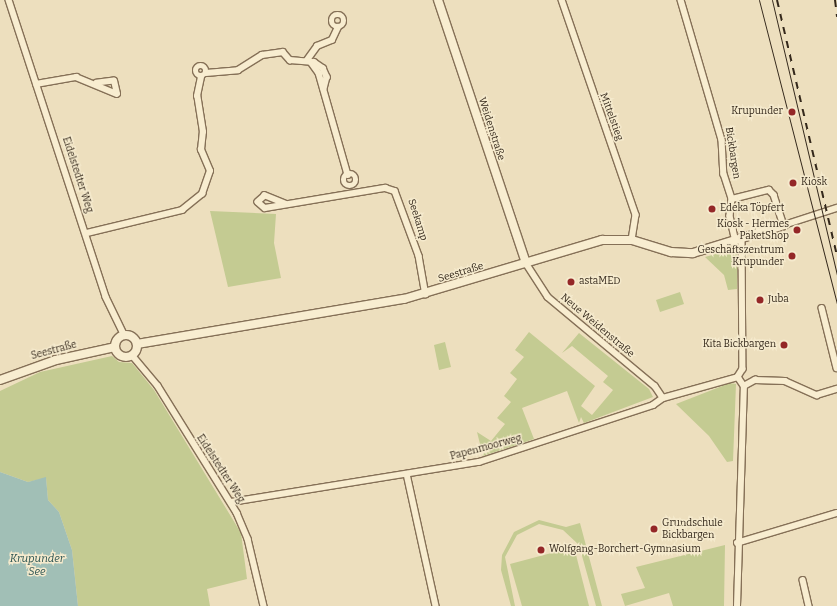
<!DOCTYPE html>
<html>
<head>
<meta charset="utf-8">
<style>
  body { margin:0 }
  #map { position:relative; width:837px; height:606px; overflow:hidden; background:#eddfbe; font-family:Bitter,serif }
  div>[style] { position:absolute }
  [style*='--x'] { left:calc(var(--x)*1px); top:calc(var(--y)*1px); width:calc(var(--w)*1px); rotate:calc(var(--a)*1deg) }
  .green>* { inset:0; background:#c4cb92 }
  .water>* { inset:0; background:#a1bfb6 }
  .roads { filter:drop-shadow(1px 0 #857057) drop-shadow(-1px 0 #857057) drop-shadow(0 1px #857057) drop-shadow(0 -1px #857057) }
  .street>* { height:5.5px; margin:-2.75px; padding:0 2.75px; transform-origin:2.75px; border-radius:2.75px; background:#f8edd0 }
  .street>.ring { margin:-2.75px; padding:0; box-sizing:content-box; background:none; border:5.5px solid #f8edd0; border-radius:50% }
  .secondary>* { height:8px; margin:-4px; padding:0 4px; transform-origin:4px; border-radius:4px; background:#f8edd0 }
  .secondary>.ring { margin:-4px; padding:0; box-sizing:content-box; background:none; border:8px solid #f8edd0; border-radius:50% }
  .tram>* { height:1px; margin:-0.5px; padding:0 0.5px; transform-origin:0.5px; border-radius:0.5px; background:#34281b }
  .rail>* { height:2px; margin-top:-1px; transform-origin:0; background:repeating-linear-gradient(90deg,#34281b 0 7px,transparent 0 14px) }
  .dots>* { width:11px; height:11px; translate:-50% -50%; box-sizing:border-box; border:2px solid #f5eacd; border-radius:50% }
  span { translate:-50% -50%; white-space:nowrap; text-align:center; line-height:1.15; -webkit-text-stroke:3px #f5eacd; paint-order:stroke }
  .poi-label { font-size:10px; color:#34281b }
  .right { translate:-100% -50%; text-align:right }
  .left { translate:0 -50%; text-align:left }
  .street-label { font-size:10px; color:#34281b }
  .water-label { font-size:11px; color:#2b5452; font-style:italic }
</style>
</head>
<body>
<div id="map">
  <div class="green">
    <div style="clip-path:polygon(210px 211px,276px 214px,274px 243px,281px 278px,228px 287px)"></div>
    <div style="clip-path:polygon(738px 248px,737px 289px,728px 290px,724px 275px,705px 257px)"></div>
    <div style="clip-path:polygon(680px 292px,684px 304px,660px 312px,656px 300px)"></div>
    <div style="clip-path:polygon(529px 332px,595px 386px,581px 406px,592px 415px,613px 390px,603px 382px,608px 376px,572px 346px,562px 353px,579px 333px,649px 389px,653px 397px,584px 423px,581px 417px,579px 423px,567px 391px,522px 408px,534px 439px,483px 456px,477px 432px,491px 441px,505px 424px,497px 418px,511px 402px,504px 396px,517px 379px,510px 373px,524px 357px,515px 350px)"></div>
    <div style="clip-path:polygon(445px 342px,451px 367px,439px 370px,434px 345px)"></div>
    <div style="clip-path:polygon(112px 356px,119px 362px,132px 363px,154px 390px,241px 533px,247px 579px,207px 589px,210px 606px,78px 606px,72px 550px,59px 512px,48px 500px,46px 478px,28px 482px,0 472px,0 391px,40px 372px)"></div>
    <div style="clip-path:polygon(730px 383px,736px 384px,733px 461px,727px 462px,709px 436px,676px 404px)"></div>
    <div style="clip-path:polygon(539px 520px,566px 527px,580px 523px,602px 606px,596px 606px,579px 545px,563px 530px,539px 524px,517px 535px,505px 557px,515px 606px,511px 606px,501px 570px,502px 555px,514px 532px)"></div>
    <div style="clip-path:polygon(725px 545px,724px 606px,673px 606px,669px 593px,625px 606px,621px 594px,645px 588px,636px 567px)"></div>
    <div style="clip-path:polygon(574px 547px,589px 606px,522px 606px,510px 564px)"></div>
  </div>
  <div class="water">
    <div style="clip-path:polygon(0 472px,28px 482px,46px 477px,48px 500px,59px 512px,72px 550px,78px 606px,0 606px)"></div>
  </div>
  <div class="roads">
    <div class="street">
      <div style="--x:9;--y:0;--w:312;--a:71.9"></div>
      <div style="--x:106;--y:297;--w:41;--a:64.1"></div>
      <div style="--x:562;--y:0;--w:227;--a:71"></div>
      <div style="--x:636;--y:215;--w:25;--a:99"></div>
      <div style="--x:681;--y:0;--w:146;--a:73.7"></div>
      <div style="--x:722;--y:140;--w:34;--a:87"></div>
      <div style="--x:724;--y:174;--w:26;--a:72"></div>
      <div style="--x:732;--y:199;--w:17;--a:97"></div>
      <div style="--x:730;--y:216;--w:26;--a:77"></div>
      <div class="ring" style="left:332px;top:15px;width:6.5px;height:6.5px"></div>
      <div style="--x:307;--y:60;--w:17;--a:-54"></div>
      <div style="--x:317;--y:46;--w:16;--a:-22"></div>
      <div style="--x:332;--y:40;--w:14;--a:-65"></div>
      <div style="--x:311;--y:62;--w:14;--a:54"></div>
      <div style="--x:319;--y:73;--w:106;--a:74.1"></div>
      <div class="ring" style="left:195.5px;top:65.5px;width:5.5px;height:5.5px"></div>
      <div style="--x:206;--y:73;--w:32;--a:-5"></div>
      <div style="--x:238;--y:70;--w:28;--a:-32"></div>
      <div style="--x:262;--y:55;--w:21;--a:-8"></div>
      <div style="--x:283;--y:52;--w:11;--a:49"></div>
      <div style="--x:290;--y:60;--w:24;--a:5"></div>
      <div style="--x:314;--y:62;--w:11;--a:34"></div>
      <div style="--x:323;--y:68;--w:10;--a:66"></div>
      <div style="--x:327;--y:77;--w:12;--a:104"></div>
      <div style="--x:36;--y:84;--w:41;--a:-9.9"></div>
      <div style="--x:76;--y:77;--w:44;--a:22.5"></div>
      <div style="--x:117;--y:94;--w:13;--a:-103"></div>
      <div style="--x:114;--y:81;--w:17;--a:173"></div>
      <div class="ring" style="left:344px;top:174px;width:6.5px;height:6.5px"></div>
      <div style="--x:732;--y:199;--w:38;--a:-14"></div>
      <div style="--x:769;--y:190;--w:7;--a:45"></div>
      <div style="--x:774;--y:195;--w:32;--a:72"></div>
      <div style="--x:784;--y:225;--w:56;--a:-17.8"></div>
      <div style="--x:285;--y:204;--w:22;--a:-158"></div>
      <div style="--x:265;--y:196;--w:9;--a:139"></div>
      <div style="--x:258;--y:202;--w:9;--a:41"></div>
      <div style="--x:265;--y:208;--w:122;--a:-9.5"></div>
      <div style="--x:385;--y:188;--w:10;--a:17"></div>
      <div style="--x:395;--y:191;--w:69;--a:69.7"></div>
      <div style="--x:419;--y:256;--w:39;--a:80"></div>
      <div style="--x:87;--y:233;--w:98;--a:-13.6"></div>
      <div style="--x:182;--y:210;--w:26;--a:-39"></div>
      <div style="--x:202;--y:194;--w:24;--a:-71"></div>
      <div style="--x:210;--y:171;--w:23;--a:-113"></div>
      <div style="--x:201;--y:150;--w:18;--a:-84"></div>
      <div style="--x:203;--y:132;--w:36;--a:-99"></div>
      <div style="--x:197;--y:96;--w:19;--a:-78"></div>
      <div style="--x:742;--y:239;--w:130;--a:89.6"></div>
      <div style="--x:743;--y:369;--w:9;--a:122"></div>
      <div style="--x:738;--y:377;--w:11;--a:56"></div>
      <div style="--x:526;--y:263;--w:40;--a:57.1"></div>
      <div style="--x:548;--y:297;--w:139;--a:39.8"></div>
      <div style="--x:655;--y:386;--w:14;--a:56"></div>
      <div style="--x:822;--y:308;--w:62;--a:76"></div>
      <div style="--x:132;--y:355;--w:40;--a:50"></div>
      <div style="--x:158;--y:386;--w:150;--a:58.1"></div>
      <div style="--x:237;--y:513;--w:28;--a:67"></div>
      <div style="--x:248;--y:539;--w:69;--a:76.6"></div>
      <div style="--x:744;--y:386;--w:13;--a:-29"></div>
      <div style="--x:755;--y:380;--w:30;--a:2"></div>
      <div style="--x:785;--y:381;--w:35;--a:24"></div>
      <div style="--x:817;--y:395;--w:21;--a:-17"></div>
      <div style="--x:407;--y:474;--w:135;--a:77.6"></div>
      <div style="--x:231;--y:502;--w:251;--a:-9.2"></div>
      <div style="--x:479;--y:462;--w:183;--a:-18.1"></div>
      <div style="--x:653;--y:405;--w:12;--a:-35"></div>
      <div style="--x:663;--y:398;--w:78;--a:-15.6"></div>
      <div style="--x:737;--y:543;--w:104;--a:-16.7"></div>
      <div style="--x:803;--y:580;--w:27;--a:77"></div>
      <div style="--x:737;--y:606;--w:220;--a:-88.2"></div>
    </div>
    <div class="secondary">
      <div style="--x:438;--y:0;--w:277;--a:71.5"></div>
      <div class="ring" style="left:115px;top:335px;width:14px;height:14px"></div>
      <div style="--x:137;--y:344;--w:271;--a:-9.6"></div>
      <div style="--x:404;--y:299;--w:207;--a:-16.6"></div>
      <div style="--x:602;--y:240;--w:30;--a:0"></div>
      <div style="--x:632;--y:240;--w:41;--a:17.1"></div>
      <div style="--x:671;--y:252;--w:22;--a:3"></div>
      <div style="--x:693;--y:253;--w:95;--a:-17.1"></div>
      <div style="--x:0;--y:380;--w:59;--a:-19.7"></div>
      <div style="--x:56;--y:360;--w:60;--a:-12.4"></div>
    </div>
  </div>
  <div class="tram">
    <div style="--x:759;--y:0;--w:314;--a:75.6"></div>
    <div style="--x:772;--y:0;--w:284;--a:76.7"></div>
  </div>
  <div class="rail">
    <div style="--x:777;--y:0;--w:263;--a:76.8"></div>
    <div style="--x:835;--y:0;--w:17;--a:83"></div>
  </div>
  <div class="dots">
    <div style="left:792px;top:112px;background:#942727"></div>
    <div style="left:793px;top:183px;background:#942727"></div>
    <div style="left:712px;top:209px;background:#942727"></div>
    <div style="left:797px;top:230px;background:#942727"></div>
    <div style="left:792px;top:256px;background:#942727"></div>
    <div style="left:571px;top:282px;background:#942727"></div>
    <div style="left:760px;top:300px;background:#942727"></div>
    <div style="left:784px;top:345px;background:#942727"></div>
    <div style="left:654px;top:529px;background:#942727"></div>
    <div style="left:541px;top:550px;background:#942727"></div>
  </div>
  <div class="poi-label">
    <span class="right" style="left:783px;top:112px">Krupunder</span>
    <span class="left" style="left:801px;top:183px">Kiosk</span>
    <span class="left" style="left:720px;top:209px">Edeka Töpfert</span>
    <span class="right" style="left:789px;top:230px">Kiosk - Hermes<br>PaketShop</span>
    <span class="right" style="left:784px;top:256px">Geschäftszentrum<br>Krupunder</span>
    <span class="left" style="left:579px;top:282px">astaMED</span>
    <span class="left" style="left:768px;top:300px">Juba</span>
    <span class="right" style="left:776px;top:345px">Kita Bickbargen</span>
    <span class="left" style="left:662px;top:529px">Grundschule<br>Bickbargen</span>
    <span class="left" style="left:549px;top:550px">Wolfgang-Borchert-Gymnasium</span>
  </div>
  <div class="street-label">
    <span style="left:611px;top:117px;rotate:70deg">Mittelstieg</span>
    <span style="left:491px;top:129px;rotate:72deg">Weidenstraße</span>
    <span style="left:732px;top:153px;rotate:81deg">Bickbargen</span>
    <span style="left:77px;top:175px;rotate:72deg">Eidelstedter Weg</span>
    <span style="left:417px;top:220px;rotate:72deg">Seekamp</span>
    <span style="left:461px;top:273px;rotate:-17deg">Seestraße</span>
    <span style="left:597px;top:326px;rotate:40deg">Neue Weidenstraße</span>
    <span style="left:54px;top:351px;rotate:-15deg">Seestraße</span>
    <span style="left:486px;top:448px;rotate:-15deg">Papenmoorweg</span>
    <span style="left:220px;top:469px;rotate:57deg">Eidelstedter Weg</span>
  </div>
  <div class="water-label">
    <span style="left:37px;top:566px">Krupunder<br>See</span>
  </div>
</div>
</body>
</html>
